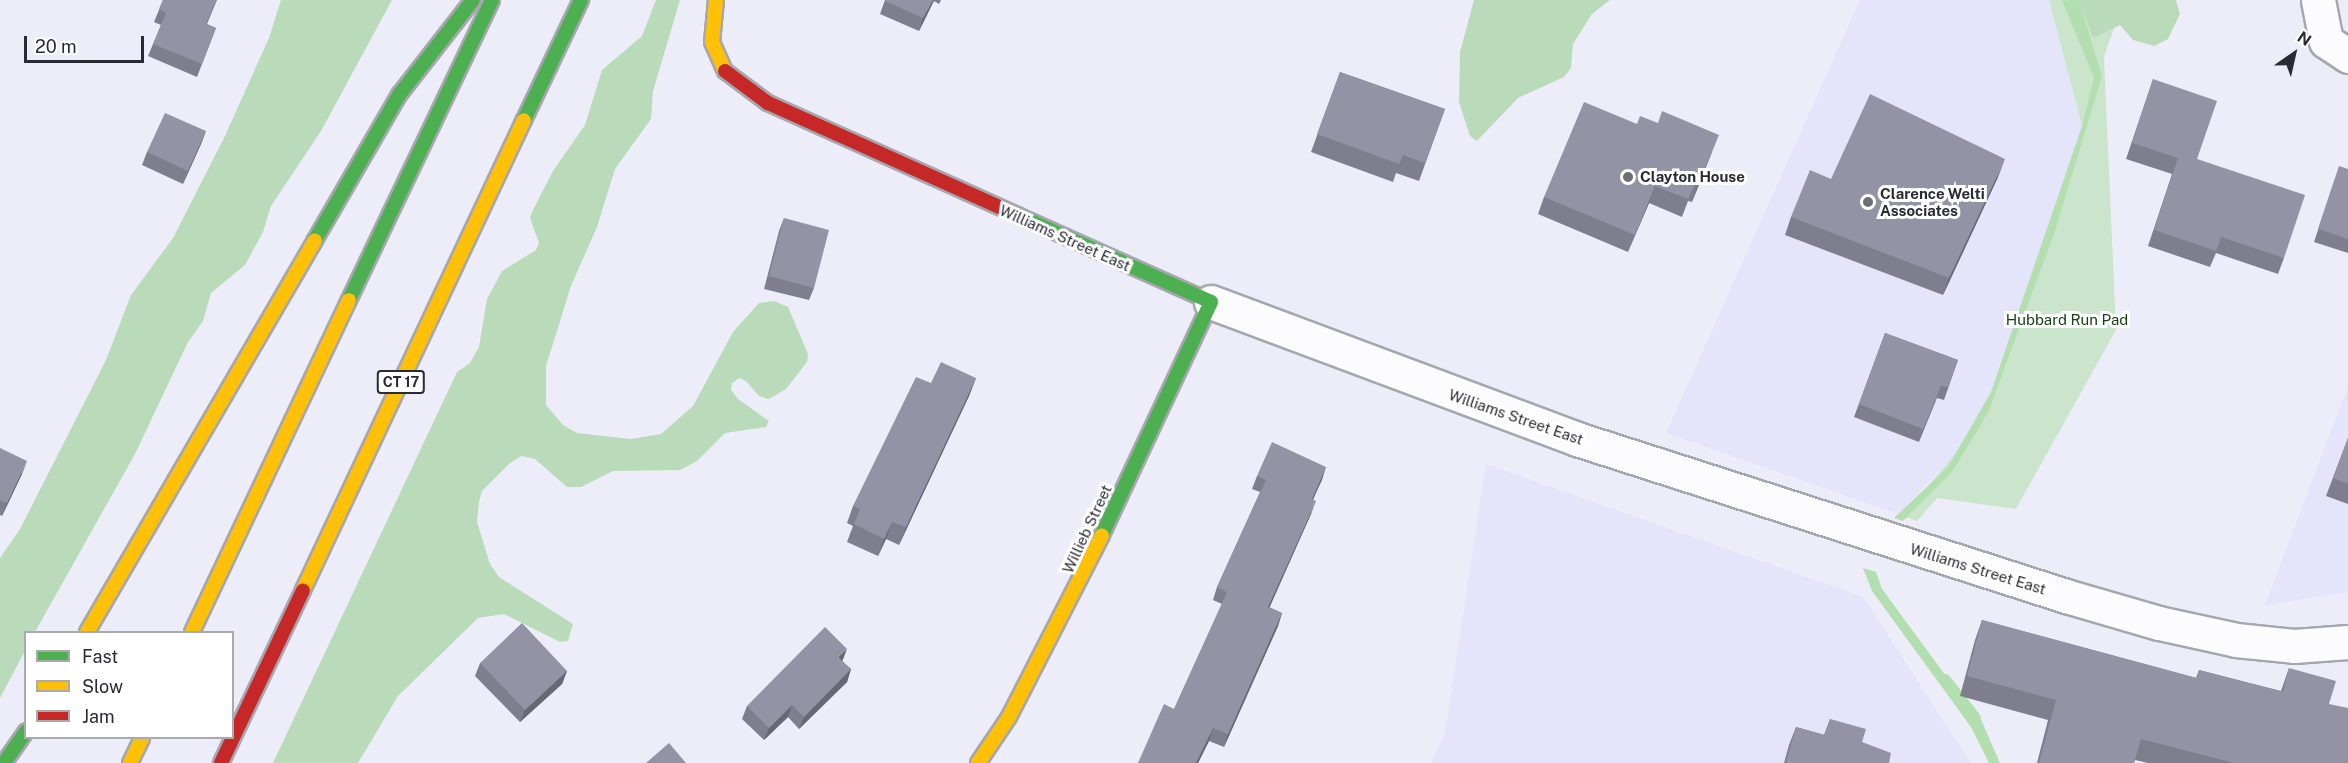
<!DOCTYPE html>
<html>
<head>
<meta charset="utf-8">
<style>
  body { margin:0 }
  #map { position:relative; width:2348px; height:763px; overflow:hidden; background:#ededf9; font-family:"Public Sans",sans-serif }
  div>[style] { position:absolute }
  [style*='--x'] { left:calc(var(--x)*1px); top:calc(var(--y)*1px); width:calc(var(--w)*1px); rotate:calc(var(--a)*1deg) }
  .built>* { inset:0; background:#e4e4fa }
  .green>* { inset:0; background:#cbe5cd }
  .forest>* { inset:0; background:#badbba }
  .water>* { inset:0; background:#b2deb0 }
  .stream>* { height:12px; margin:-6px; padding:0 6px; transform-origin:6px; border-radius:6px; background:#b2deb0 }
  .roads { filter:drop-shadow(2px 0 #a6a6af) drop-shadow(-2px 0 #a6a6af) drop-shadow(0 2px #a6a6af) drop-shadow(0 -2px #a6a6af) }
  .street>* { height:33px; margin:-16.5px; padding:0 16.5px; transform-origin:16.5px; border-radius:16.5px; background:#fcfcfe }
  .fast>* { height:14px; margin:-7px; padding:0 7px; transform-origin:7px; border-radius:7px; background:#4caf50 }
  .slow>* { height:14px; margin:-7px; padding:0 7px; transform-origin:7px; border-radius:7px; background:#ffc107 }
  .jam>* { height:14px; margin:-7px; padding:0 7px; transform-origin:7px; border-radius:7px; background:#c62828 }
  .wall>* { inset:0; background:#7f7e8e }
  .shaded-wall>* { inset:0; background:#686774 }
  .building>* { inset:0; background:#9493a5 }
  .dots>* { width:16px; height:16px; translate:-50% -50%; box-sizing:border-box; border:3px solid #fff; border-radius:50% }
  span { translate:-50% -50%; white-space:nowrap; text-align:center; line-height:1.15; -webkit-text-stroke:6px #fff; paint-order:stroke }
  .shield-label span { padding:2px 4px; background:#fff; border:2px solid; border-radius:4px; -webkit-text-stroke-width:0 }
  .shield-label { font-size:14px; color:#2a2a33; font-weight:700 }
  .poi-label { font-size:15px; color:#2a2a33; font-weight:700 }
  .left { translate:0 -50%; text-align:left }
  .street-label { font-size:15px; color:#2a2a33 }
  .park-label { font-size:15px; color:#184112 }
  .legend { position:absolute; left:24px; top:631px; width:210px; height:108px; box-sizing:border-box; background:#fff; border:2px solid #aaaaad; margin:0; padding:8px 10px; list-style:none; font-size:18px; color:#2a2a33 }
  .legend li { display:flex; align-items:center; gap:12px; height:30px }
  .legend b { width:30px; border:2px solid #aaaaad }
  .north { position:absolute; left:2264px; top:24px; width:60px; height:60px; -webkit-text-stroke:4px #fff; paint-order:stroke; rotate:34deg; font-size:16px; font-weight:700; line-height:24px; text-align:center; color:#2a2a33 }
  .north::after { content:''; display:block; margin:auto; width:21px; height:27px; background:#2a2a33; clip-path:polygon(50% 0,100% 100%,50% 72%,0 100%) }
  .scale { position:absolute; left:24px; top:36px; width:120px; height:27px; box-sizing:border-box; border:3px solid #2a2a33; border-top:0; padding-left:8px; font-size:18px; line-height:21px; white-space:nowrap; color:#2a2a33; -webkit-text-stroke:4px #fff; paint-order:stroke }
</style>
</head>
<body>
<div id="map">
  <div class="built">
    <div style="clip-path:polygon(1860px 0,2049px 0,2082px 126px,1991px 392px,1956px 454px,1898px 514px,1666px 433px)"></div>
    <div style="clip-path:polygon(2348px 386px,2348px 592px,2265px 605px)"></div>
    <div style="clip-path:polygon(1486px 464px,1863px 597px,1971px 763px,1431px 763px,1445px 734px)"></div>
  </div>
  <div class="green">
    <div style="clip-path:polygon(2049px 0,2124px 0,2104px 57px,2116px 330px,2016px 509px,1937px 498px,1917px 521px,1903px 516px,1986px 417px,2082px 126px)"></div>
  </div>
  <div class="forest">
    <div style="clip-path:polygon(281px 0,392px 0,321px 131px,271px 206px,263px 232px,245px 265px,211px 293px,203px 321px,188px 342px,135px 454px,35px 632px,26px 632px,25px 651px,0 698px,0 558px,20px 529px,106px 360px,131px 295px,173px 238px,224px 138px,269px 38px)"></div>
    <div style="clip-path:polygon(656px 0,680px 0,653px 91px,651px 119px,615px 169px,597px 227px,571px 286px,546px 366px,546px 405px,563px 425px,577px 433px,631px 439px,661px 434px,693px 406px,733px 332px,759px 303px,774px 301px,788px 307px,808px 354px,807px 362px,786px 389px,769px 399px,759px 396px,746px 381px,739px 378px,732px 383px,731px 390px,738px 399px,769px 421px,766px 427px,725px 433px,697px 461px,680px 470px,613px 471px,581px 487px,567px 487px,535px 459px,521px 456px,510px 463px,482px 491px,479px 502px,477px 522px,490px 564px,499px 577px,573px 624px,568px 641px,560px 642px,504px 614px,478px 618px,398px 696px,358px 763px,273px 763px,457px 372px,470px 363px,479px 347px,487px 299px,502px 271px,536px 250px,539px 243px,530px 218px,533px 210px,553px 171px,585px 125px,602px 70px,642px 36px)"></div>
    <div style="clip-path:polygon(1474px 0,1610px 0,1592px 14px,1573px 44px,1571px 68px,1564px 77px,1518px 98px,1477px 141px,1470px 136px,1459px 102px,1460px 52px)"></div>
    <div style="clip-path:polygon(2079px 0,2176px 0,2180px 14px,2168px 39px,2154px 46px,2133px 40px,2120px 25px,2093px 38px)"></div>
  </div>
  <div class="water">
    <div style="clip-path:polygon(2062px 0,2079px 0,2102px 76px,2055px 231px,1988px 413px,1952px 472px,1903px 521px,1894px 518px,1948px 467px,1991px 392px,2082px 126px,2094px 78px)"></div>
    <div style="clip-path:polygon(1863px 568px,1876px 572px,1882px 589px,1954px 687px,1957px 702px,1979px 715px,2000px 763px,1989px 763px,1971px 727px,1872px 591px)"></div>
  </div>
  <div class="stream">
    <div style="--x:1945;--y:680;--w:48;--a:51.7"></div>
  </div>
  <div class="roads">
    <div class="street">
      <div style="--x:2318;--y:0;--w:42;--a:79"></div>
      <div style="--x:2326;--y:41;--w:27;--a:34"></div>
      <div style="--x:1211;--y:302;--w:391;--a:20.5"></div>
      <div style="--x:1577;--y:439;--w:514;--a:17.8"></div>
      <div style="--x:2066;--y:596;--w:97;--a:16.2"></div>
      <div style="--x:2159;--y:623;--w:79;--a:12.4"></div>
      <div style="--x:2236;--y:640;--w:58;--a:5.9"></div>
      <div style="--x:2294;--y:646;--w:54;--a:-4.2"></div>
    </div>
    <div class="fast">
      <div style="--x:524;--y:120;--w:133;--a:-64.6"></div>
      <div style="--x:1019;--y:216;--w:210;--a:24.1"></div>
      <div style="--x:1211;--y:302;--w:257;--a:115.1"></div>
      <div style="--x:315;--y:240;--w:168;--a:-59.9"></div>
      <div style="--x:399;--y:95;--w:120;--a:-52.1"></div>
      <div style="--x:349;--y:300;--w:332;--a:-64.5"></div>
      <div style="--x:4;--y:763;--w:39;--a:-55"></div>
    </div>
    <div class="slow">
      <div style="--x:716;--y:0;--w:42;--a:95.4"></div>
      <div style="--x:712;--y:42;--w:32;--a:66"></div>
      <div style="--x:303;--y:590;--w:519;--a:-64.82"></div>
      <div style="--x:87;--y:632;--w:453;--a:-59.8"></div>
      <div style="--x:192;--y:632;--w:367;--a:-64.7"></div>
      <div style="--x:130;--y:763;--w:28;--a:-64"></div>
      <div style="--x:978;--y:763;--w:55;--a:-56"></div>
      <div style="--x:1009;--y:717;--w:204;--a:-62.9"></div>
    </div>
    <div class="jam">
      <div style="--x:725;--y:71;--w:54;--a:36.7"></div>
      <div style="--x:768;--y:103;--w:275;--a:24.2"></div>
      <div style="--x:221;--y:763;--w:191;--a:-64.6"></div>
    </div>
  </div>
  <div class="wall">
    <div style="clip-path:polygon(163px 0,217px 0,207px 24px,216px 28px,197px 77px,148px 56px,161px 25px,154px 22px)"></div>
    <div style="clip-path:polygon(885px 0,941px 0,939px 4px,934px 1px,919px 31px,880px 14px)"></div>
    <div style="clip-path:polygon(1340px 72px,1445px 109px,1419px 181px,1396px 173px,1393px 182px,1311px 152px)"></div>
    <div style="clip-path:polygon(2153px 79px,2197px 159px,2284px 258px,2278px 274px,2216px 253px,2210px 267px,2148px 246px,2172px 174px,2126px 159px)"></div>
    <div style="clip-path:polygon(1637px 124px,1712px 152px,1692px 202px,1688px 201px,1682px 217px,1649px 203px,1628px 252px,1538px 214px,1544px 197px)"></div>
    <div style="clip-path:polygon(206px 131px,201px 144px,183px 184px,142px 165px,147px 152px)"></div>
    <div style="clip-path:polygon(2348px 169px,2348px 253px,2314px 242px,2335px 179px)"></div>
    <div style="clip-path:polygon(1998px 177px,1943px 295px,1785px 235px,1791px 217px,1831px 179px)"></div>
    <div style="clip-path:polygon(784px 218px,814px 288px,809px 300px,764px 289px,779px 231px)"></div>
    <div style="clip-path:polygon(1885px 333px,1958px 360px,1944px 400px,1937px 398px,1919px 442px,1854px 417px)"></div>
    <div style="clip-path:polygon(976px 378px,969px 396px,899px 545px,886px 539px,878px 556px,847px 542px,853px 526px,847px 523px,853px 506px,931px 383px)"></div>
    <div style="clip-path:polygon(2348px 438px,2348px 504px,2326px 496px)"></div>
    <div style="clip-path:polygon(0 448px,22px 474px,2px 516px,0 515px)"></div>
    <div style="clip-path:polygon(1326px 467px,1313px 500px,1311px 514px,1269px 607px,1282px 613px,1278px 626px,1224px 747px,1209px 741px,1198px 763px,1138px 763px,1174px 709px,1222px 604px,1213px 600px,1217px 587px,1260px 492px,1252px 489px,1257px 476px)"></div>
    <div style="clip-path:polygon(1982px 620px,2196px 678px,2199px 670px,2281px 691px,2289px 668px,2329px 704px,2348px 763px,2148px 763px,2135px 760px,2134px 763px,2037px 763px,2048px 720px,1960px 696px,1975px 640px)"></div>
    <div style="clip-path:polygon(842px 661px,851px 669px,847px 682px,799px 729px,788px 717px,764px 740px,742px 719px,747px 706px)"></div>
    <div style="clip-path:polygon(480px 663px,567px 671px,562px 684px,520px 722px,475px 676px)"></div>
    <div style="clip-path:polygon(1830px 719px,1862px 742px,1889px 763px,1784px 763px,1789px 745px,1796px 727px,1824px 735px)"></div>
  </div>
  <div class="shaded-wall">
    <div style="clip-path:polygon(933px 0,934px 0,919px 31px,923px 18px)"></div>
    <div style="clip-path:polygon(206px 131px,201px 144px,183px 184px,188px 171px)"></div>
    <div style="clip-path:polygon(1719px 135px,1712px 152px,1692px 202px,1698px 185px)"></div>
    <div style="clip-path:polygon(2005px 159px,1998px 177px,1943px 295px,1949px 278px)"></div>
    <div style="clip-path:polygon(1655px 186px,1649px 203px,1628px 252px,1635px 235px)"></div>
    <div style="clip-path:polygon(976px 378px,969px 396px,899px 545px,906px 527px)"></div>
    <div style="clip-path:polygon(27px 461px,22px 474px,2px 516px,7px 503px)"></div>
    <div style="clip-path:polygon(1326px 467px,1322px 480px,1307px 512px,1312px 499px)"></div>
    <div style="clip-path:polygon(1316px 501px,1311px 514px,1264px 620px,1268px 607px)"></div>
    <div style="clip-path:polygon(892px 522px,886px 539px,878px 556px,884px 539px)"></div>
    <div style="clip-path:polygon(1282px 613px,1278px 626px,1224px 747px,1228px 734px)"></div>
    <div style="clip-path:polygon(847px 649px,842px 662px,838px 657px)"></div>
    <div style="clip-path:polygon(851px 669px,847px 682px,799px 729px,804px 717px)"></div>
    <div style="clip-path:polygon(567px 671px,562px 684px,520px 722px,525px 710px)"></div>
    <div style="clip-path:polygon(792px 705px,788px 717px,764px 740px,769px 728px)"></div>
    <div style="clip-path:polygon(1213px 728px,1209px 741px,1198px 763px,1196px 763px)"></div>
  </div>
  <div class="building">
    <div style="clip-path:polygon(163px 0,216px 0,206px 24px,216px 28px,202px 64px,153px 44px,166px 13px,159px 9px)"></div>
    <div style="clip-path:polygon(885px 0,933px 0,923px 18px,885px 1px)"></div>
    <div style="clip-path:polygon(1340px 72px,1445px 109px,1425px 163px,1403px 155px,1399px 164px,1317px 134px)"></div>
    <div style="clip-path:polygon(2153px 79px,2217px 101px,2197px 159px,2305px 195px,2284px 258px,2221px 237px,2216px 251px,2154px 230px,2178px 158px,2132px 143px)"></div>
    <div style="clip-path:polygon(1870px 94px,2005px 159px,1949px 278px,1791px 217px,1810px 170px,1831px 179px)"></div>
    <div style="clip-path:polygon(1584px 102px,1637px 124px,1640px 116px,1658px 123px,1662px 111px,1719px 135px,1698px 185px,1695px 184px,1688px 199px,1655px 186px,1635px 235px,1544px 197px)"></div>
    <div style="clip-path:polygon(165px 113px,206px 131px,188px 171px,147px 152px)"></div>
    <div style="clip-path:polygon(2339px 166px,2348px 169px,2348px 239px,2318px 229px)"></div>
    <div style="clip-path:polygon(784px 218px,829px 230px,814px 288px,769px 276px)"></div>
    <div style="clip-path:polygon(1885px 333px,1958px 360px,1948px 387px,1941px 386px,1923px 429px,1859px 404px)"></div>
    <div style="clip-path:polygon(941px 362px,976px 378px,906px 527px,892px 522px,884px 539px,854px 524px,860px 509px,853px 506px,916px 377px,931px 383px)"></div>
    <div style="clip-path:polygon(2348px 438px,2348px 484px,2333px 478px)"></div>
    <div style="clip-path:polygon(1272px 442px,1326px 467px,1312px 499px,1316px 501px,1268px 607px,1282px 613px,1228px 734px,1213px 728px,1196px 763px,1138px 763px,1164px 704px,1174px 709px,1227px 592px,1217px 587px,1266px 480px,1257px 476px)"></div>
    <div style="clip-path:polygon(0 448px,27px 461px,7px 503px,0 500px)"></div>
    <div style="clip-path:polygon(1982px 620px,2197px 678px,2199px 670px,2283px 692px,2289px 668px,2336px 681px,2329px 704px,2348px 708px,2348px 763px,2234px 763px,2141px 739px,2134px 763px,2039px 763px,2056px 700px,1967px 676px)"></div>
    <div style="clip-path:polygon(522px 623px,567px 671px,525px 710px,480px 663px)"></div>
    <div style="clip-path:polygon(825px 627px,847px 649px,838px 657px,851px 669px,804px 717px,792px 705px,769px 728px,747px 706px)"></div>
    <div style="clip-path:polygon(1830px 719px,1866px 729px,1862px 742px,1891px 753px,1889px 763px,1786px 763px,1796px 727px,1825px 735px)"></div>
    <div style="clip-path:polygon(669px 743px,686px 763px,646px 763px)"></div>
  </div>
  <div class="dots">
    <div style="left:1628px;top:177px;background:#6e6e78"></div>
    <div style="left:1868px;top:202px;background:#6e6e78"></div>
  </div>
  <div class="shield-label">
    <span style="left:401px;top:382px">CT 17</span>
  </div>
  <div class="poi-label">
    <span class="left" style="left:1640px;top:177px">Clayton House</span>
    <span class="left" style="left:1880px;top:202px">Clarence Welti<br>Associates</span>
  </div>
  <div class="street-label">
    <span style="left:1065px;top:238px;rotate:24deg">Williams Street East</span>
    <span style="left:1516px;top:417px;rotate:19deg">Williams Street East</span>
    <span style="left:1087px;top:529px;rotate:-65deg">Willieb Street</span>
    <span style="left:1978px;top:569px;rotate:17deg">Williams Street East</span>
  </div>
  <div class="park-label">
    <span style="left:2067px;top:320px">Hubbard Run Pad</span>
  </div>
  <ul class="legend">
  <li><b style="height:8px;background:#4caf50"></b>Fast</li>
  <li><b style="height:8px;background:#ffc107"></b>Slow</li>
  <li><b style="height:8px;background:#c62828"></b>Jam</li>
  </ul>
  <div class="north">N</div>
  <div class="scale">20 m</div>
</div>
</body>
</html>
